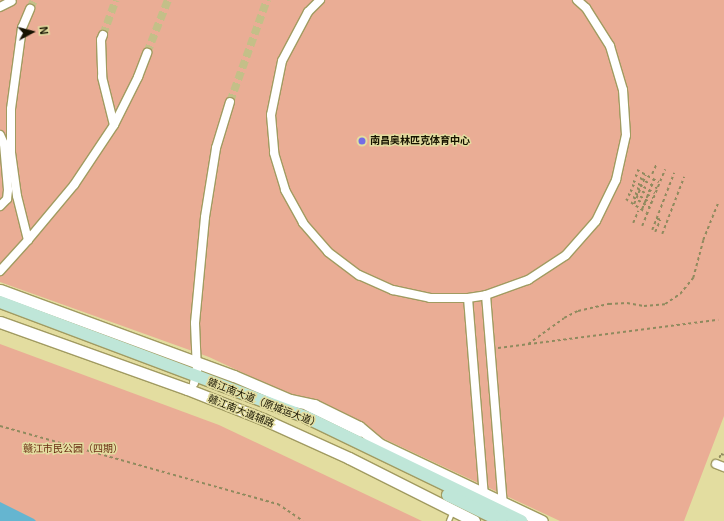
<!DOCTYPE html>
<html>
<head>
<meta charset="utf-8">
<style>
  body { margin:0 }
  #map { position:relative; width:724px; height:521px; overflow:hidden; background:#e3dda0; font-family:Arial,"Noto Sans SC",sans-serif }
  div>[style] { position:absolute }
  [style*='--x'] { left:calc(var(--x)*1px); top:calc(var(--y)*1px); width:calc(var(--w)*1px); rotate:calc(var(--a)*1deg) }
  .green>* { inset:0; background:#eaad95 }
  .water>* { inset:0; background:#65b5d0 }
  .minor-tunnel>* { height:8px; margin-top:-4px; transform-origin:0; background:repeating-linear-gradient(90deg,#c4bf88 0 8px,transparent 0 12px) }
  .path>* { height:1.5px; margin-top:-0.75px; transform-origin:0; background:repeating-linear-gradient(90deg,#8f8a5e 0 3px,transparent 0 6px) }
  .roads { filter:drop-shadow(1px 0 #a19b61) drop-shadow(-1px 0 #a19b61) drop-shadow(0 1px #a19b61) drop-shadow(0 -1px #a19b61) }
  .service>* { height:4px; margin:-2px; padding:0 2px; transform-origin:2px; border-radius:2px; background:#fff }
  .minor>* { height:8px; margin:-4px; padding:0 4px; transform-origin:4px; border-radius:4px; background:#fff }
  .tertiary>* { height:11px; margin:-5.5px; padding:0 5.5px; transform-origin:5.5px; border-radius:5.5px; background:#fff }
  .secondary>* { height:12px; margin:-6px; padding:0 6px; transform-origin:6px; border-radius:6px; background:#bfe6d8 }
  .path-bridge>* { height:1.5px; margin-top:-0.75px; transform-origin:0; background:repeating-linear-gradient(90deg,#8f8a5e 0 3px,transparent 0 6px) }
  .dots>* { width:11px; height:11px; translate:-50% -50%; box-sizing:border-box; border:2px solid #e3dda0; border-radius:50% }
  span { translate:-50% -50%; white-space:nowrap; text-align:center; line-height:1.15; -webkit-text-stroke:3px #e3dda0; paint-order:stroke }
  .poi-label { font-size:10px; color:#161300; font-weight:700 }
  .left { translate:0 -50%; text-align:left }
  .street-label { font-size:10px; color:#161300 }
  .park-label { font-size:10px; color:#692d12 }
  .north { position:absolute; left:12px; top:12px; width:40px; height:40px; -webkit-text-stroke:3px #e3dda0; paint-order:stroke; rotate:83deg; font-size:11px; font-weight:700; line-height:16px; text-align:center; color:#161300 }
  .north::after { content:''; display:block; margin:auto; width:14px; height:18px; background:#161300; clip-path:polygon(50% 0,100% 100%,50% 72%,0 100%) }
</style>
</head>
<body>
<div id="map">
  <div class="green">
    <div style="clip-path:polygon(0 0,724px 0,724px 416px,684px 521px,560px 521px,209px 357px,0 282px)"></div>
    <div style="clip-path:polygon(0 344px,219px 425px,422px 521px,0 521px)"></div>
  </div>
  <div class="water">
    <div style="clip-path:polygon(0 502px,34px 519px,36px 521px,0 521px)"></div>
  </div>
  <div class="minor-tunnel">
    <div style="--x:30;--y:9;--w:10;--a:-66"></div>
    <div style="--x:103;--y:35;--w:37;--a:-70"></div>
    <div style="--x:147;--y:53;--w:57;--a:-68.4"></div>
    <div style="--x:230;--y:102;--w:109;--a:-70.1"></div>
  </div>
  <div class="path">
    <div style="--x:652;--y:174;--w:10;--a:-66"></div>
    <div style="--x:635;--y:175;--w:26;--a:31"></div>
    <div style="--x:633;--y:181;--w:25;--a:29"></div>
    <div style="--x:632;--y:185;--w:25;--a:32"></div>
    <div style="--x:630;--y:190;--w:25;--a:32"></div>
    <div style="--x:628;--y:194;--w:25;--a:32"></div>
    <div style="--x:626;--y:199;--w:25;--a:34"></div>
    <div style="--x:634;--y:204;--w:31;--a:-68"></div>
    <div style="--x:642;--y:209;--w:32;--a:-68"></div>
    <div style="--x:633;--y:223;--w:13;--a:-67"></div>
    <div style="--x:642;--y:226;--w:61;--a:-68"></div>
    <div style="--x:652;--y:230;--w:61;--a:-68.9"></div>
    <div style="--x:655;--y:232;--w:13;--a:-67"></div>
    <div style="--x:660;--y:220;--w:4;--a:-166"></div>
    <div style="--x:662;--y:234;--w:61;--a:-68.9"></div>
    <div style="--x:528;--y:344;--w:44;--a:-35.8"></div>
    <div style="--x:564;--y:318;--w:16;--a:-27"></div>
    <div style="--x:578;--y:311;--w:32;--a:-13"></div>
    <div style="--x:609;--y:304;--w:18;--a:-3"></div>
    <div style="--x:627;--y:303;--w:17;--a:10"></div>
    <div style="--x:644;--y:306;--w:21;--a:-5"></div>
    <div style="--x:665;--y:304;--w:18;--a:-34"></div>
    <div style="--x:680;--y:294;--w:21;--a:-51"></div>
    <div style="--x:693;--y:278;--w:39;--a:-75"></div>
    <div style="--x:703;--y:240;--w:40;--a:-68"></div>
    <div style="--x:498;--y:348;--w:222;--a:-7.3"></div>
    <div style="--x:0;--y:426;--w:289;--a:15.7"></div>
    <div style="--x:278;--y:504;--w:30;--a:34"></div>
    <div style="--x:719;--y:458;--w:4;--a:-63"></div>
    <div style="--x:721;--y:454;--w:3;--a:18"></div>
  </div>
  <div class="roads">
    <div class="service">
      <div style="--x:306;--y:408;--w:61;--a:26.1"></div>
      <div style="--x:449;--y:521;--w:11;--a:-68"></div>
    </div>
    <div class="minor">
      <div style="--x:320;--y:0;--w:17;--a:135"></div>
      <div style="--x:308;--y:12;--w:55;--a:118"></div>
      <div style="--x:282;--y:61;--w:55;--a:101.5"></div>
      <div style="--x:271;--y:115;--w:38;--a:85"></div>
      <div style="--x:274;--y:153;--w:39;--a:73"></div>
      <div style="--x:285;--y:190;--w:38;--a:61"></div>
      <div style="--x:303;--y:223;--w:38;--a:49"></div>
      <div style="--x:328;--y:252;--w:39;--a:37"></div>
      <div style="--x:359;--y:275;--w:37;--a:24"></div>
      <div style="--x:393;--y:290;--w:38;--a:12"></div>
      <div style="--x:430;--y:298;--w:38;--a:0"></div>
      <div style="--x:468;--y:298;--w:18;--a:-9"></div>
      <div style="--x:486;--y:295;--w:45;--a:-19.7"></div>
      <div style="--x:528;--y:280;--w:45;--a:-33.3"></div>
      <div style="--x:566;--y:255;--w:45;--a:-48.6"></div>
      <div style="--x:596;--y:221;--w:46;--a:-64"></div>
      <div style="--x:616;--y:180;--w:46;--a:-77.5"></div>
      <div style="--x:626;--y:135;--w:45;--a:-93.8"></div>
      <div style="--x:623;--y:90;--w:46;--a:-106.5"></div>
      <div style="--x:610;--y:46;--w:45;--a:-122.3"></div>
      <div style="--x:586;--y:8;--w:12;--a:-138"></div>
      <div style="--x:0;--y:7;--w:13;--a:-27"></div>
      <div style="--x:103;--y:35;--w:5;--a:112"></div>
      <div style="--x:101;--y:40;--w:37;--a:88"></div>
      <div style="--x:102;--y:77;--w:49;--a:76"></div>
      <div style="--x:0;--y:135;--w:10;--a:66"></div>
      <div style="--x:4;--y:144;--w:46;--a:85"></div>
      <div style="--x:8;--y:190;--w:9;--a:96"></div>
      <div style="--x:7;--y:199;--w:10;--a:135"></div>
      <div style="--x:28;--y:240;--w:45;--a:-104"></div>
      <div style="--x:17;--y:196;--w:43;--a:-97.9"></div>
      <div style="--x:11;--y:153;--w:44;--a:-90"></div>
      <div style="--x:11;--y:109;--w:82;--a:-82.3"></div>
      <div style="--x:22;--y:28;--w:21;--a:-67"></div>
      <div style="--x:0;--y:271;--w:42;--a:-47.9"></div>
      <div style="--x:28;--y:240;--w:72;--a:-50.1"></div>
      <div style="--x:74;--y:185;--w:72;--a:-56.3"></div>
      <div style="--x:114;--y:125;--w:54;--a:-63.4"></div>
      <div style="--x:138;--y:77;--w:26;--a:-69"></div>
      <div style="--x:486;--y:295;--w:212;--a:85.4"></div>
      <div style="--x:468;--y:298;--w:200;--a:85.4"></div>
      <div style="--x:194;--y:383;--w:12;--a:-76"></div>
      <div style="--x:197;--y:371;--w:48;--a:-92.4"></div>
      <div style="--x:195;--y:323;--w:106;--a:-84.6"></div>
      <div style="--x:205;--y:217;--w:70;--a:-80.9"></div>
      <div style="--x:216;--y:148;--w:48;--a:-73.1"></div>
      <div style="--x:716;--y:464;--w:9;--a:21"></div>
    </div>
    <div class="tertiary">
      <div style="--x:0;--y:290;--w:249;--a:20.2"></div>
      <div style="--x:234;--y:376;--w:61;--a:23.2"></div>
      <div style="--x:290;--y:400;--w:25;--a:12"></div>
      <div style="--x:314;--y:405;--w:50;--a:26.1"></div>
      <div style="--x:359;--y:427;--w:26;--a:40"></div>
      <div style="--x:379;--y:444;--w:180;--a:25.3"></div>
      <div style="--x:0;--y:322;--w:199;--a:19.7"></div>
      <div style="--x:187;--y:389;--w:82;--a:21.5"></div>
      <div style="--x:263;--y:419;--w:94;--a:24.4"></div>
      <div style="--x:349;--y:458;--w:140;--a:26.7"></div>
    </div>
    <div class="secondary">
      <div style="--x:0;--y:302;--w:329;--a:20.6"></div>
      <div style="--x:308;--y:418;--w:237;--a:25.8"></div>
      <div style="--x:448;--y:495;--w:59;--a:26.1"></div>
    </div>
  </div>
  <div class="path-bridge">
    <div style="--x:637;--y:170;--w:25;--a:29"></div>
  </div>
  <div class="dots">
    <div style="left:362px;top:141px;background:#746ce6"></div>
  </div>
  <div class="poi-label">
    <span class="left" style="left:370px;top:141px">南昌奥林匹克体育中心</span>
  </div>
  <div class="street-label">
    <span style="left:264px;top:403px;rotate:21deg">赣江南大道（原城运大道）</span>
    <span style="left:241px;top:411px;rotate:22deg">赣江南大道辅路</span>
  </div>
  <div class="park-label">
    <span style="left:73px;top:449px">赣江市民公园（四期）</span>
  </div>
  <div class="north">N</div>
</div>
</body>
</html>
